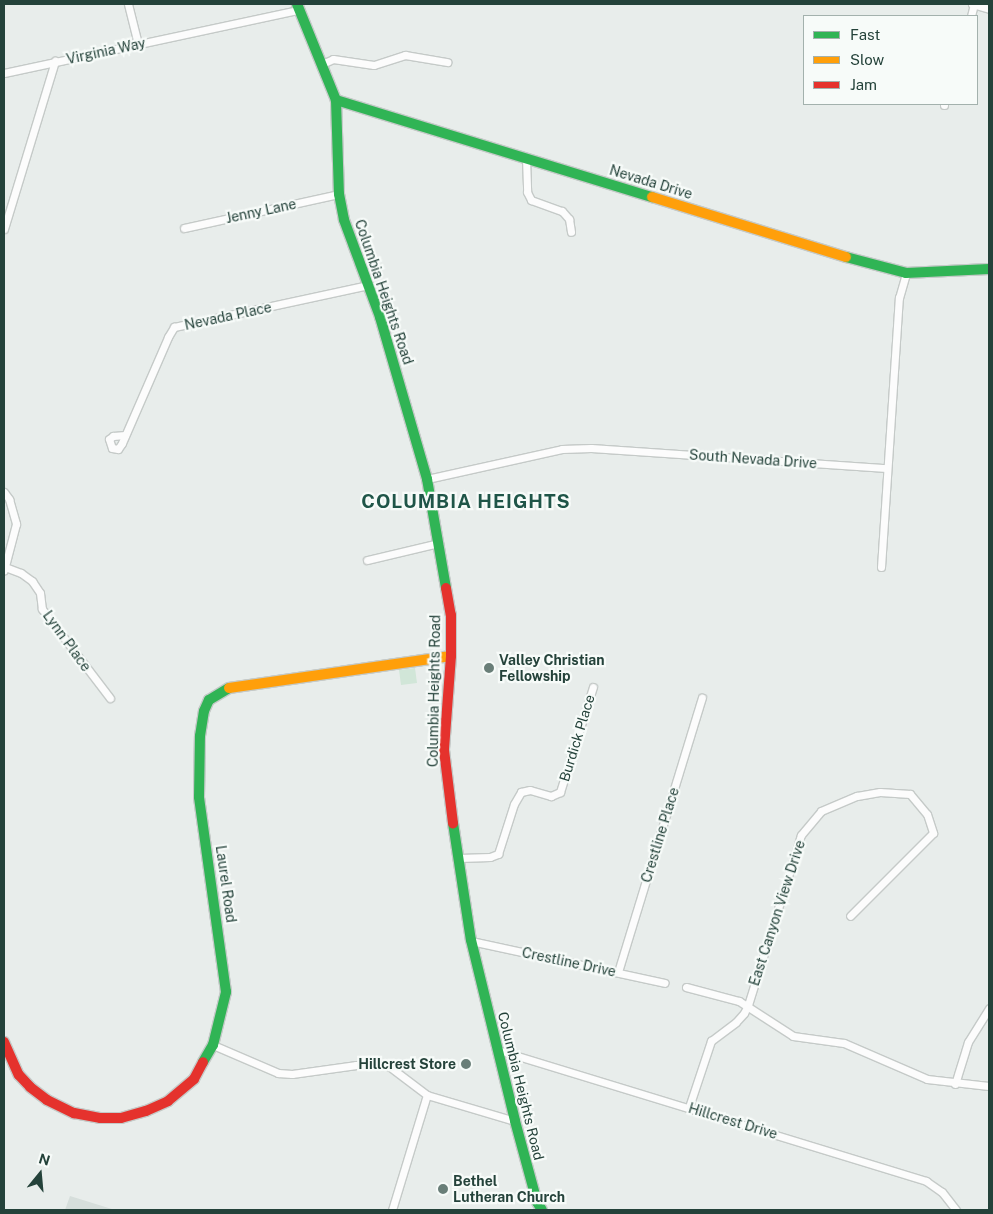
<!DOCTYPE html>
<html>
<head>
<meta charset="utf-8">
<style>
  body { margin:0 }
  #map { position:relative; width:993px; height:1214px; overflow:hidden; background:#e8edeb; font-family:"Public Sans",sans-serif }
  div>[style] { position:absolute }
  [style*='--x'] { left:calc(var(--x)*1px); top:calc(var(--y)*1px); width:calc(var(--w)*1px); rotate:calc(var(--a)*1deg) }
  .built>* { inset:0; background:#d6dedb }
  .green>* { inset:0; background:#d1e6d8 }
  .roads { filter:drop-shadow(1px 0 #c5cac8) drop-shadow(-1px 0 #c5cac8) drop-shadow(0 1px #c5cac8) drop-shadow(0 -1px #c5cac8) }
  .street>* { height:7px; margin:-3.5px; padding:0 3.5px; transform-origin:3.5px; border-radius:3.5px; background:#fcfcfc }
  .fast>* { height:10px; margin:-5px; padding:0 5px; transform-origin:5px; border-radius:5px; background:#30b455 }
  .slow>* { height:10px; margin:-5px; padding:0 5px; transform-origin:5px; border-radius:5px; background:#ff9f0a }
  .jam>* { height:10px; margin:-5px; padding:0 5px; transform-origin:5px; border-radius:5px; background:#e5322d }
  .dots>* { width:14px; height:14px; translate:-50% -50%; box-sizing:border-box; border:2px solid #f7fbf9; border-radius:50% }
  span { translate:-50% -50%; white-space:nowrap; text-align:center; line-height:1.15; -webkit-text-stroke:4.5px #f7fbf9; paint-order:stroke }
  .street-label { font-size:14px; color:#24423a }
  .poi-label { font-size:14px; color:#24423a; font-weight:700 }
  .left { translate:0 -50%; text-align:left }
  .right { translate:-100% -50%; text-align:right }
  .district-label { font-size:19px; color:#1f5548; font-weight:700; letter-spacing:1px }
  .frame { position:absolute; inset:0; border:5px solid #24423a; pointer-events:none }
  .legend { position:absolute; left:803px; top:15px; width:175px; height:90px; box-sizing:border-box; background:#f7fbf9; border:1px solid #a3b1ad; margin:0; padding:6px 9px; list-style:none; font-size:15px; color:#24423a }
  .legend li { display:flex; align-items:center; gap:10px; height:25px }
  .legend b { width:25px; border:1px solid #a3b1ad }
  .north { position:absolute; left:15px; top:1149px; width:50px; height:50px; -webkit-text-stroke:4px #f7fbf9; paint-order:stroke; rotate:17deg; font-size:14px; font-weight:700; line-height:20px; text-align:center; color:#24423a }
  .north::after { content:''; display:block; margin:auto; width:18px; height:22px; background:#24423a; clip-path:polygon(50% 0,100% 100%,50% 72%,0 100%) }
</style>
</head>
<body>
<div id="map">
  <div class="built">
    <div style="clip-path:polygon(70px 1196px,115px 1210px,65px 1210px)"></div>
  </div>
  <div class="green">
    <div style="clip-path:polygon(415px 668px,417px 683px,401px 685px,399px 670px)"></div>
  </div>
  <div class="roads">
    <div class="street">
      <div style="--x:128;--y:4;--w:41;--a:76"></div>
      <div style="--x:972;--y:4;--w:18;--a:16"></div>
      <div style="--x:971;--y:16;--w:12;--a:-76"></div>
      <div style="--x:322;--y:64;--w:12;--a:-24"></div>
      <div style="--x:333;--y:59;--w:41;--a:8.3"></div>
      <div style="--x:374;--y:65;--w:33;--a:-18"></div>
      <div style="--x:405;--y:55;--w:43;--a:9.5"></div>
      <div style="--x:4;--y:73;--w:301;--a:-12.1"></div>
      <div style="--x:944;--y:105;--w:1;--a:-90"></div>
      <div style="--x:526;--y:158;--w:34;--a:88"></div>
      <div style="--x:527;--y:192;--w:9;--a:63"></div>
      <div style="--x:531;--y:200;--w:33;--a:20"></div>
      <div style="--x:562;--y:211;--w:11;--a:49"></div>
      <div style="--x:569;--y:219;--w:13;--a:81"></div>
      <div style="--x:184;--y:228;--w:159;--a:-12.4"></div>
      <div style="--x:4;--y:229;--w:176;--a:-73.1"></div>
      <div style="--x:125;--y:435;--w:12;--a:175"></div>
      <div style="--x:113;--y:436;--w:5;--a:143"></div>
      <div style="--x:109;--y:439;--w:9;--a:72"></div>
      <div style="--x:112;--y:448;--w:6;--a:9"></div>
      <div style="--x:118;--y:449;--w:7;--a:-56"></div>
      <div style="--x:122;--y:443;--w:116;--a:-66.5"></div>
      <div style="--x:168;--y:337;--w:12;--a:-59"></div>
      <div style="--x:174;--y:327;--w:199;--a:-12.2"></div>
      <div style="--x:427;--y:479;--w:138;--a:-12.5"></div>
      <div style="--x:562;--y:449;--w:29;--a:-2"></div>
      <div style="--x:591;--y:448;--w:296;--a:3.9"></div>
      <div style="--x:4;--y:492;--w:9;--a:54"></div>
      <div style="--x:9;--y:499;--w:26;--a:74"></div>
      <div style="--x:16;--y:524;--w:48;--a:104.6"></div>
      <div style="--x:367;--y:560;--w:74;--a:-13.3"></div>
      <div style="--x:5;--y:567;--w:17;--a:21"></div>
      <div style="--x:21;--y:573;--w:14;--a:36"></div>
      <div style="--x:32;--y:581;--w:14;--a:56"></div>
      <div style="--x:40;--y:593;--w:16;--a:83"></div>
      <div style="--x:42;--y:609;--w:112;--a:52.6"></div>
      <div style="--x:881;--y:567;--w:270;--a:-86.2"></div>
      <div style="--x:899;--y:298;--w:26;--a:-74"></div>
      <div style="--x:459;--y:858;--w:31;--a:-2"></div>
      <div style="--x:490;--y:857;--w:9;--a:-21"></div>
      <div style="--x:498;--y:854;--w:52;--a:-72.3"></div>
      <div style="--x:514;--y:804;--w:14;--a:-60"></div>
      <div style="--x:521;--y:792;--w:9;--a:-13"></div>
      <div style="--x:530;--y:790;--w:22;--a:16"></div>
      <div style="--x:551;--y:796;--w:10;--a:-24"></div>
      <div style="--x:560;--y:792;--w:110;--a:-72.6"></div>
      <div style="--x:471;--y:941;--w:198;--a:12.2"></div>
      <div style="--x:618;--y:972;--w:287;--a:-73"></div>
      <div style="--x:686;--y:987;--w:55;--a:14.8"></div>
      <div style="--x:739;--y:1001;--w:64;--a:32.9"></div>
      <div style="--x:793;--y:1036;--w:51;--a:7.8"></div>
      <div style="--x:844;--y:1043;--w:90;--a:23.4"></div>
      <div style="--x:927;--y:1079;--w:62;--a:6.4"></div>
      <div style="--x:213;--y:1045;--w:71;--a:23.3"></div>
      <div style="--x:278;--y:1073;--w:14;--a:4"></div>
      <div style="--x:292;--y:1074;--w:65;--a:-8"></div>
      <div style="--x:356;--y:1065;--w:25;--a:-2"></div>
      <div style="--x:381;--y:1064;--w:9;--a:18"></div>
      <div style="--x:390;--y:1067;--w:46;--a:37.1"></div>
      <div style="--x:427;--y:1095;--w:92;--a:16.5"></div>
      <div style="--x:498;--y:1050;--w:448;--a:17"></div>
      <div style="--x:926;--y:1181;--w:19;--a:35"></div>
      <div style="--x:942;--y:1192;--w:23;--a:52"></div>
      <div style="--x:955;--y:1084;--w:44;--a:-72.8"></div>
      <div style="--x:968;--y:1042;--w:40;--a:-58"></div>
      <div style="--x:689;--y:1107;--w:70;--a:-71.6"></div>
      <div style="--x:711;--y:1041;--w:31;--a:-37"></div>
      <div style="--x:736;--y:1022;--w:12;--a:-48"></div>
      <div style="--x:744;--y:1013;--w:9;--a:-63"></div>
      <div style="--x:748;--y:1005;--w:178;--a:-72.7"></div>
      <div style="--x:801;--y:835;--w:31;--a:-50"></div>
      <div style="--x:821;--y:811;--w:39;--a:-23"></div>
      <div style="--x:857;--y:796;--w:23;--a:-10"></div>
      <div style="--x:880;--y:792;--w:30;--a:4"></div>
      <div style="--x:910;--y:794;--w:26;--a:50"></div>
      <div style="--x:927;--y:814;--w:20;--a:72"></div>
      <div style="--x:933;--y:833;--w:117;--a:135"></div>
      <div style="--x:392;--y:1210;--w:120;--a:-73.1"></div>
    </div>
    <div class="fast">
      <div style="--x:297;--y:4;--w:104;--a:67.9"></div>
      <div style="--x:336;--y:100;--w:94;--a:88.2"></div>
      <div style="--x:339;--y:194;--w:26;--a:79"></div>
      <div style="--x:344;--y:220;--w:103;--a:69.6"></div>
      <div style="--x:380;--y:317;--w:169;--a:73.8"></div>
      <div style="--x:427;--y:479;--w:111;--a:80.1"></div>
      <div style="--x:336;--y:100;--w:331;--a:17.1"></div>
      <div style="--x:846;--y:257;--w:62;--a:14.9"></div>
      <div style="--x:906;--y:273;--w:83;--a:-2.8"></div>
      <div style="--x:453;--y:823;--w:118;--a:81.3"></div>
      <div style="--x:471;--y:940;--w:186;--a:76.3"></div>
      <div style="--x:515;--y:1121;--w:84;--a:74.8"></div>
      <div style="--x:537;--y:1202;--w:9;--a:58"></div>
      <div style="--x:203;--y:1062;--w:20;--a:-60"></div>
      <div style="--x:213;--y:1045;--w:55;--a:-76.2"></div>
      <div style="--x:226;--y:992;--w:197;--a:-97.9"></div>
      <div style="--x:199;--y:797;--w:61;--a:-89.1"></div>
      <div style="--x:200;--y:736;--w:25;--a:-81"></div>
      <div style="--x:204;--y:711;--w:12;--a:-66"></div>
      <div style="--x:209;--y:700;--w:23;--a:-31"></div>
    </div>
    <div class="slow">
      <div style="--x:652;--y:197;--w:203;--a:17.2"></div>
      <div style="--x:229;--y:688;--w:224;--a:-8.2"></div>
    </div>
    <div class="jam">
      <div style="--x:446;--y:588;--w:27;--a:80"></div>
      <div style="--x:451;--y:615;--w:41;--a:90"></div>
      <div style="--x:451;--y:656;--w:94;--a:94.3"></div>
      <div style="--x:444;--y:750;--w:74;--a:83"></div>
      <div style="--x:4;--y:1042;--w:36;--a:66"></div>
      <div style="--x:19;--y:1075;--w:16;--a:47"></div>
      <div style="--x:30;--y:1087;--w:21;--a:37"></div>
      <div style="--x:47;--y:1100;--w:30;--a:26"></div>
      <div style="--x:74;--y:1113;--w:26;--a:11"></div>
      <div style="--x:100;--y:1118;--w:21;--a:0"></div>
      <div style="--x:121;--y:1118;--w:26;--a:-16"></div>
      <div style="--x:146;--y:1111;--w:24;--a:-24"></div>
      <div style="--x:168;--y:1101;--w:34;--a:-40"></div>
      <div style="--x:194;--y:1079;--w:19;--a:-62"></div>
    </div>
  </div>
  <div class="dots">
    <div style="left:489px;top:668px;background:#697e78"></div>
    <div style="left:466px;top:1064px;background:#697e78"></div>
    <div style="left:443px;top:1189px;background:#697e78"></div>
  </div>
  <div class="street-label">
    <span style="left:106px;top:51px;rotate:-12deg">Virginia Way</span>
    <span style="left:651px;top:182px;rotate:17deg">Nevada Drive</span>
    <span style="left:261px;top:211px;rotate:-12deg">Jenny Lane</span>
    <span style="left:384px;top:292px;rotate:71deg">Columbia Heights Road</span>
    <span style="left:228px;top:316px;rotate:-12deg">Nevada Place</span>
    <span style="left:753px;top:459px;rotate:4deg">South Nevada Drive</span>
    <span style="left:67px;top:641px;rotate:54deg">Lynn Place</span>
    <span style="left:434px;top:691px;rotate:-89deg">Columbia Heights Road</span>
    <span style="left:577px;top:738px;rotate:-73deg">Burdick Place</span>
    <span style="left:660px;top:835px;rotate:-73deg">Crestline Place</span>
    <span style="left:226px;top:884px;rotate:82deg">Laurel Road</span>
    <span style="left:777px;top:913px;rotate:-72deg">East Canyon View Drive</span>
    <span style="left:569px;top:962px;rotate:12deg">Crestline Drive</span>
    <span style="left:521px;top:1086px;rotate:76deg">Columbia Heights Road</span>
    <span style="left:733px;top:1121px;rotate:17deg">Hillcrest Drive</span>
  </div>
  <div class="poi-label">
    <span class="left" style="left:499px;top:668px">Valley Christian<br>Fellowship</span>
    <span class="right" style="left:456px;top:1064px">Hillcrest Store</span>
    <span class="left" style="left:453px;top:1189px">Bethel<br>Lutheran Church</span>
  </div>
  <div class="district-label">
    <span style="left:466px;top:502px">COLUMBIA HEIGHTS</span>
  </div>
  <div class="frame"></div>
  <ul class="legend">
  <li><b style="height:6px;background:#30b455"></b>Fast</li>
  <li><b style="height:6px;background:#ff9f0a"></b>Slow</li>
  <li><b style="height:6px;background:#e5322d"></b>Jam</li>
  </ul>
  <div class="north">N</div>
</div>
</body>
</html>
